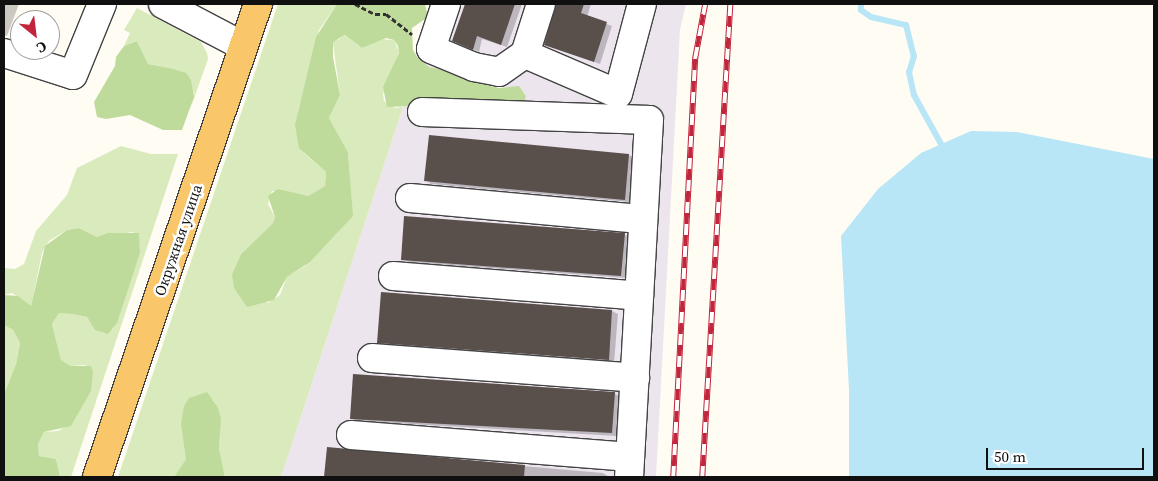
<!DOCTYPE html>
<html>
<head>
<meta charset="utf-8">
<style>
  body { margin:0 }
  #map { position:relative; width:1158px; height:481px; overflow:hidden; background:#fffcf3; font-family:"Source Serif 4",serif }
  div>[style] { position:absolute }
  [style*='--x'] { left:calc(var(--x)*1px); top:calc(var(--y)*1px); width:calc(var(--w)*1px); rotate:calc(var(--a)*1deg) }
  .industrial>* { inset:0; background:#ece5ee }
  .green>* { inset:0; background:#d9ebbc }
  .forest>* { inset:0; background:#bfdb9b }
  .water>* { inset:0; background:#b8e6f7 }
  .shadow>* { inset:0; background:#0003 }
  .stream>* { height:6px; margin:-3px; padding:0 3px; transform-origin:3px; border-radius:3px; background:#b8e6f7 }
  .building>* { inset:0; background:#59504c }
  .path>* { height:3px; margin-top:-1.5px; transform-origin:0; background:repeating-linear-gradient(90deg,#323232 0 5px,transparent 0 7.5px) }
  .roads { filter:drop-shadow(1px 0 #434343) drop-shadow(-1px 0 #434343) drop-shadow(0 1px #434343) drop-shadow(0 -1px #434343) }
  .minor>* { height:28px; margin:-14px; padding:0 14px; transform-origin:14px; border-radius:14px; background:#fff }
  .major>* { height:28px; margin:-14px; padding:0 14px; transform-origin:14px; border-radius:14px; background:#f9c76a }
  .rail>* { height:5.5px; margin-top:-2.75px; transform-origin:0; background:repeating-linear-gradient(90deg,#fff 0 11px,#c2263d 0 22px); box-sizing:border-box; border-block:1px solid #c2263d }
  span { translate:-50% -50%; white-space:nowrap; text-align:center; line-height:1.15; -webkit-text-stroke:5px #fff; paint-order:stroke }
  .street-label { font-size:15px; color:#101010 }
  .frame { position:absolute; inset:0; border:5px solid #101010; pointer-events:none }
  .north { position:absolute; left:10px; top:10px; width:50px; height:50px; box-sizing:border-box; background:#fff; border:1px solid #9f9f9f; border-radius:50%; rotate:151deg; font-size:14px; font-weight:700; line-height:20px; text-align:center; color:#101010 }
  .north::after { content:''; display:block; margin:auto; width:18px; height:22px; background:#c2263d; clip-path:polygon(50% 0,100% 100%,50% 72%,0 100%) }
  .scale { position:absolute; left:986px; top:448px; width:158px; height:22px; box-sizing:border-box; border:2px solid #101010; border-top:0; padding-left:6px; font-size:15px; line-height:18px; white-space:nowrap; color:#101010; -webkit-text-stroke:4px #fff; paint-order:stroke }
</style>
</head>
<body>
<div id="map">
  <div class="industrial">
    <div style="clip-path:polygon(436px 4px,686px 4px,680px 30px,656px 477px,281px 477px,403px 107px,417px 103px,523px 103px,526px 96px,523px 91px,475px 82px,447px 70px,429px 67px,418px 58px)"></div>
  </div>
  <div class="green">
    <div style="clip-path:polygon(278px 4px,337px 4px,319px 30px,298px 112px,304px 153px,326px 172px,325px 186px,308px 196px,272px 191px,268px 204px,275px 217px,273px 223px,241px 254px,232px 274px,268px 303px,280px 295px,287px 277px,305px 266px,338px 232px,352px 209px,348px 152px,329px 118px,340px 95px,333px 43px,345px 35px,362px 48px,380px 39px,394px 40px,399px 52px,383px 94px,384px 101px,395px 108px,403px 107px,281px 477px,225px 477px,219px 448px,220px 418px,213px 400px,186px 442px,186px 459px,174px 477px,118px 477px)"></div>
    <div style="clip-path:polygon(137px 8px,201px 42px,207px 53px,208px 59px,191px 107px,194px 93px,178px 70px,148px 64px,137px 41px,124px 46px,130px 33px,124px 30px)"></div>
    <div style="clip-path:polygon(121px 146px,151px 154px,178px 154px,71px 477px,60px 477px,56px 459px,39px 456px,38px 444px,44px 432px,58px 431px,74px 421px,83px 403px,85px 365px,71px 366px,61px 360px,52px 324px,59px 313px,66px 312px,87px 317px,91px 323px,113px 329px,140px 253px,133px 232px,97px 237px,79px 228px,67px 230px,49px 241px,42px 253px,31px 307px,12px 293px,4px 295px,4px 268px,15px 269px,24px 264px,36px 231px,67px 195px,77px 168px)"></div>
    <div style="clip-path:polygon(4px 325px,13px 330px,20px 343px,16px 364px,4px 394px)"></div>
  </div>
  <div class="forest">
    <div style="clip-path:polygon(337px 4px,425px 4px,428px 17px,412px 28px,413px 50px,418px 58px,429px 67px,447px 70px,475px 82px,499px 88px,519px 86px,526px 96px,524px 102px,387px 107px,383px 87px,399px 53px,398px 46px,394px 40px,386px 38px,362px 48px,345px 35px,338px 39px,333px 43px,333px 57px,340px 95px,329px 118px,348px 152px,353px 216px,310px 262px,287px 277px,274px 300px,247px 307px,234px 288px,232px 274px,241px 254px,273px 223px,275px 217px,268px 196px,278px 189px,308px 196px,325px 186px,326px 172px,299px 148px,295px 125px,316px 37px)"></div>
    <div style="clip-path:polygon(137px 41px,148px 64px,174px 69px,186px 73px,191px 80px,194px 97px,182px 130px,163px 130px,130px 115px,106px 119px,97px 117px,94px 102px,115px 66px,116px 57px,124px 46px)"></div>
    <div style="clip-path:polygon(79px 228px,97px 237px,108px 233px,139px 233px,140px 253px,117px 323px,108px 334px,95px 330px,87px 317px,73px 314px,59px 313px,52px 324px,61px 360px,71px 366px,91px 366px,93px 372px,91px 391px,71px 426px,44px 432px,38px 444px,39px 456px,56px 459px,60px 477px,4px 477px,4px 394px,16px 364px,20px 343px,13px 330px,4px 325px,4px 295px,18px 296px,31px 306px,45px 246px,67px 230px)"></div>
    <div style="clip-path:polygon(207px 392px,218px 408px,221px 418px,219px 448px,225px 477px,174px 477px,186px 459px,181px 424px,184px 406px,189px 398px)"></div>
  </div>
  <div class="water">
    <div style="clip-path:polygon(971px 131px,1017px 132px,1154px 159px,1154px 477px,849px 477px,849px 390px,841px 236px,878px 189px,921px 153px)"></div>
  </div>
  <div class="shadow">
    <div style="clip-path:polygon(4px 4px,19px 4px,7px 36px,4px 35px)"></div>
    <div style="clip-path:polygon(466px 4px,522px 4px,507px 47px,482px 39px,479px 52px,454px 40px)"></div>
    <div style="clip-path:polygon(556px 4px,591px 4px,587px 17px,612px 26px,600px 64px,546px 45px)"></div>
    <div style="clip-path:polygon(629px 155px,634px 158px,630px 202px,431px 184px,426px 180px)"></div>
    <div style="clip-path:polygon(624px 234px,630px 238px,627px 278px,408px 262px,402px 259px)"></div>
    <div style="clip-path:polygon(382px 293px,612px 311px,618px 314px,614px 363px,384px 345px,378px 342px)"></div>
    <div style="clip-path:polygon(614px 393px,620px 397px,617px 436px,357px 421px,351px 418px)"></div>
    <div style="clip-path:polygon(329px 449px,603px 473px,609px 477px,326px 477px)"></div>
  </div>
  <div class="stream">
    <div style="--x:861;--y:4;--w:6;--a:90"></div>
    <div style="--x:861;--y:10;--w:12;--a:35"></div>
    <div style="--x:871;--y:17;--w:36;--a:13"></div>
    <div style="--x:906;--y:25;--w:32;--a:76"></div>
    <div style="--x:914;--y:56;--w:17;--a:107"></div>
    <div style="--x:909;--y:72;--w:24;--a:78"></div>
    <div style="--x:914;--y:95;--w:56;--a:61.1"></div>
  </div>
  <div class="building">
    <div style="clip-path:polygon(465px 4px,515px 4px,501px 45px,477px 36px,473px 50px,452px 41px)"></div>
    <div style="clip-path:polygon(556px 4px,584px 4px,581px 13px,607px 22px,594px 62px,544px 45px)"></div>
    <div style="clip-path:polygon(429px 135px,629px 154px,625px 200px,424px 181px)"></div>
    <div style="clip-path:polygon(404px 216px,625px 233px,621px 276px,401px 260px)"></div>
    <div style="clip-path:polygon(381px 292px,612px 310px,609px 360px,377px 343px)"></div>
    <div style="clip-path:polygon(353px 374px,615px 392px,612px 433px,350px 419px)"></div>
    <div style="clip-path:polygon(327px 447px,525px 465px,524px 477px,324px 477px)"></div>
  </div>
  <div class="path">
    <div style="--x:355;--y:4;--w:22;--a:27"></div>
    <div style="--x:375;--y:14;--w:11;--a:0"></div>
    <div style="--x:386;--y:14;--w:33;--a:38"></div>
  </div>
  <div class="roads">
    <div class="minor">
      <div style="--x:163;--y:4;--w:90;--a:27.7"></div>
      <div style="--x:446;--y:4;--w:47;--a:108.4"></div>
      <div style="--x:431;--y:49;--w:47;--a:22.7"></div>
      <div style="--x:474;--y:67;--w:25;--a:11"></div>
      <div style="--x:499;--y:72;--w:32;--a:-35"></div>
      <div style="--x:525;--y:54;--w:101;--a:23.3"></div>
      <div style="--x:618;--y:94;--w:93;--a:-75.1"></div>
      <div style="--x:4;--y:53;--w:72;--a:17.7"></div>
      <div style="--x:73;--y:75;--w:77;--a:-67.8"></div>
      <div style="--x:525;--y:54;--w:52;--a:-72.3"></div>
      <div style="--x:422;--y:112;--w:227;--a:2"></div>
      <div style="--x:649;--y:120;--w:358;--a:93.2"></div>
      <div style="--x:410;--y:198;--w:234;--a:5.2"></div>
      <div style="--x:393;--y:276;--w:247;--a:4.6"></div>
      <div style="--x:372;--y:358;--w:264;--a:4.3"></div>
      <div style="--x:351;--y:435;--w:280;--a:4.5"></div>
    </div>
    <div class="major">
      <div style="--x:97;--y:477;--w:500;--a:-71.2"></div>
    </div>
  </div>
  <div class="rail">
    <div style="--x:673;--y:477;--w:420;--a:-87"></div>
    <div style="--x:695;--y:58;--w:55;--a:-79.5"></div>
    <div style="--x:702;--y:477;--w:474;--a:-86.6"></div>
  </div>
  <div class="street-label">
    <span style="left:178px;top:240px;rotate:-71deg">Окружная улица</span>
  </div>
  <div class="frame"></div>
  <div class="north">С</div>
  <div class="scale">50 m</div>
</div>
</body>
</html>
